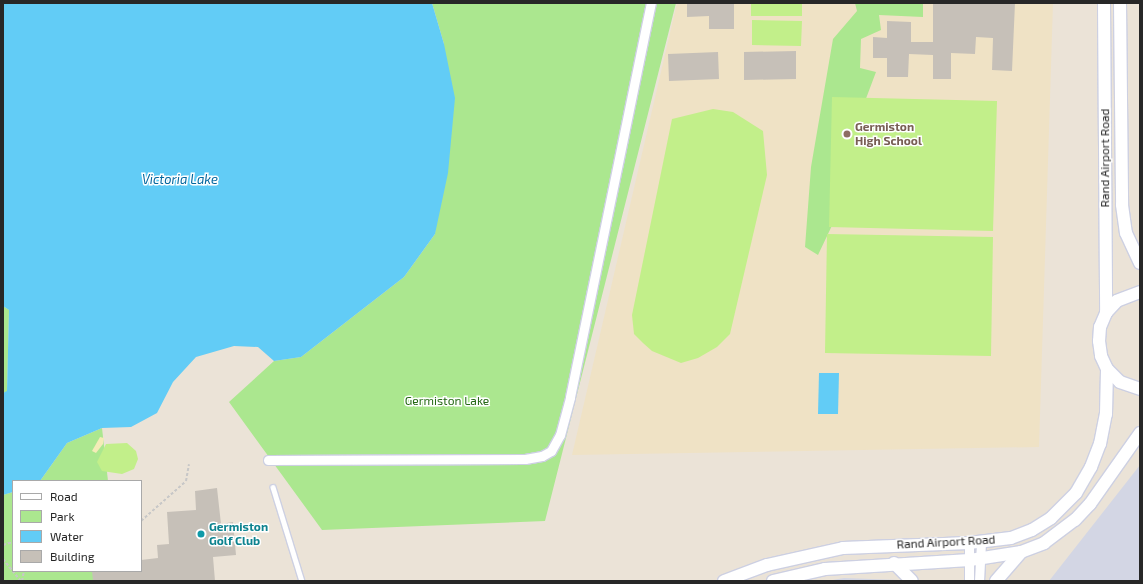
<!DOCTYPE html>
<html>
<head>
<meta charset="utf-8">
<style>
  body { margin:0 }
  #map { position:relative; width:1143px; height:584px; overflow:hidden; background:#ebe3d7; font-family:"Exo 2",sans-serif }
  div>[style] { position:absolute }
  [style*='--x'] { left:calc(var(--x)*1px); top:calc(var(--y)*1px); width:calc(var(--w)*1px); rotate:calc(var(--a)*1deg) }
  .education>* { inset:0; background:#efe2c5 }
  .airport>* { inset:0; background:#d3d6e4 }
  .green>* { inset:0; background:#abe78f }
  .sand>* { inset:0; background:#f4ecb7 }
  .pitch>* { inset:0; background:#c2ef8a }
  .water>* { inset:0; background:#62ccf6 }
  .building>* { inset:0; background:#c6c0b8 }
  .path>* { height:2px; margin-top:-1px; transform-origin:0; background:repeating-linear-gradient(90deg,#c7c7c7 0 3px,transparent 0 5px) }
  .roads { filter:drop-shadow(1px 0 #cdd0e2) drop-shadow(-1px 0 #cdd0e2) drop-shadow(0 1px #cdd0e2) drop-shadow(0 -1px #cdd0e2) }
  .service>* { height:4.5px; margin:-2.25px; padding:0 2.25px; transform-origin:2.25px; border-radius:2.25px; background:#fff }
  .minor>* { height:9px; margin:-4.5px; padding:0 4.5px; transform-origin:4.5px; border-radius:4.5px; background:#fff }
  .tertiary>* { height:12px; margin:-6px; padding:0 6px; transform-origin:6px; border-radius:6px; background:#fff }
  .dots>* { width:11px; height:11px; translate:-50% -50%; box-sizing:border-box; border:2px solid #fff; border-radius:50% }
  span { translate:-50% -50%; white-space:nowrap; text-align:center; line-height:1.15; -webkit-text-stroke:3px #fff; paint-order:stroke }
  .education-label { font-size:12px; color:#785e54; font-weight:700 }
  .left { translate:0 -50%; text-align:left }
  .street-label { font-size:12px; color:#272727 }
  .park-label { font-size:12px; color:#246814 }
  .culture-label { font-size:12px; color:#0d838f; font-weight:700 }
  .water-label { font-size:13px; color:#04679f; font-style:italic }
  .frame { position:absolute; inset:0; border:4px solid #272727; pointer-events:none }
  .legend { position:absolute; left:12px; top:480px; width:130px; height:92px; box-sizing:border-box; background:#fff; border:1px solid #a9a9a9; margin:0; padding:5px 7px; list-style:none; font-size:12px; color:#272727 }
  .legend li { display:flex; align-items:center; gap:8px; height:20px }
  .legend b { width:20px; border:1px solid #a9a9a9 }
</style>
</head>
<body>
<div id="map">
  <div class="education">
    <div style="clip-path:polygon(677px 3px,1053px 3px,1039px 447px,572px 455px)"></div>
  </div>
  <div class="airport">
    <div style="clip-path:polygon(1140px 465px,1140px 581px,1049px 581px)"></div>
    <div style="clip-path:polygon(844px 578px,899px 580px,901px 581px,827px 581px)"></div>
  </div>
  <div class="green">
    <div style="clip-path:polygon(432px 3px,676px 3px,545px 521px,322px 530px,229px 402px,274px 361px,301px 357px,404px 277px,435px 234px,444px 44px)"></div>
    <div style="clip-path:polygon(855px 3px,923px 3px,923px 17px,879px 15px,881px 30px,861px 39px,860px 68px,876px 72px,847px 149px,837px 215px,818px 255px,805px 247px,811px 167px,833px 39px,857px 11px)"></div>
    <div style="clip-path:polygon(3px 306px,9px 310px,7px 392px,3px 393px)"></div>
    <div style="clip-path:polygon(102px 428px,108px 481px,40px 481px,67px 443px)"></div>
    <div style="clip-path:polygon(13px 492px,13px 571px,116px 571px,117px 581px,3px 581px,3px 495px)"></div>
  </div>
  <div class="sand">
    <div style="clip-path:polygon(100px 437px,104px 438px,103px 444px,96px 453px,92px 451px)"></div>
  </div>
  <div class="pitch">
    <div style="clip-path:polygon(751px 3px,802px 3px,802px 16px,751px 16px)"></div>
    <div style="clip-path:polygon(752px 20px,802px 21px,801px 46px,752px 45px)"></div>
    <div style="clip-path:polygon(832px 97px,997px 101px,993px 231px,829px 227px)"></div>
    <div style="clip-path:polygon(713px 109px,733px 112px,763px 131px,767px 175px,730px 334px,717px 347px,698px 358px,681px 363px,652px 351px,643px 343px,634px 334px,632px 315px,672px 119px)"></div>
    <div style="clip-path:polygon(827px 234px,993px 237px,991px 356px,825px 353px)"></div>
    <div style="clip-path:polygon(127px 443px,136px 451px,138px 459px,134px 469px,122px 474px,102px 471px,97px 462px,106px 444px)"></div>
  </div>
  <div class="water">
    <div style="clip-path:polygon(3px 3px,432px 3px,444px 44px,455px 98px,448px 173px,435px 234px,404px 277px,301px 357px,274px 361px,258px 347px,234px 346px,196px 357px,173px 382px,157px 413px,131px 427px,102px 428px,67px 443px,40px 481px,13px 481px,13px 492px,3px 495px,3px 393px,7px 391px,9px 310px,3px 306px)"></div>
    <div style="clip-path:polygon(819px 373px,839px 373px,838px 414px,818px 414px)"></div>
  </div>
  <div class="building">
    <div style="clip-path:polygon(687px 3px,734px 3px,734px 29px,709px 29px,709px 16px,687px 17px)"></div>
    <div style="clip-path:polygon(933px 3px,1015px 3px,1012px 71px,992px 70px,993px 38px,976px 37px,975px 54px,951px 53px,951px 79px,933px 79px,933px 55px,909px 54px,908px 77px,887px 77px,887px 58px,873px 58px,873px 37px,887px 38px,887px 21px,911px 22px,911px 42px,933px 42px)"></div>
    <div style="clip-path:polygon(796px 51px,796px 79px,744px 80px,744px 52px)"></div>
    <div style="clip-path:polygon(718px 52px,719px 79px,669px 81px,668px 54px)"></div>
    <div style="clip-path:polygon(217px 488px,221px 524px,233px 522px,236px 555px,213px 557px,215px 581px,93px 581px,92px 571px,141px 571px,141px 560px,158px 558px,157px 545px,169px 544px,167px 512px,196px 510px,195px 491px)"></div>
  </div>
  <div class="path">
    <div style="--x:141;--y:521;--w:60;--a:-41.6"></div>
    <div style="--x:186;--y:481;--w:17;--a:-80"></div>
    <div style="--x:3;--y:545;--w:10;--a:-17"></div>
    <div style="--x:3;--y:559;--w:28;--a:51"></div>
    <div style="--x:22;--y:581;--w:10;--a:-79"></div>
  </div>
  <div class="roads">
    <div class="service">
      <div style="--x:273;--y:487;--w:98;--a:72.9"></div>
    </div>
    <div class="minor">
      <div style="--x:268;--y:460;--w:257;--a:-0.2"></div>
      <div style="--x:525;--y:459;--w:17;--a:-10"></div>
      <div style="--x:542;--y:456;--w:10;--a:-29"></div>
      <div style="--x:551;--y:451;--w:18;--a:-61"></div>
      <div style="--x:560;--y:435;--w:39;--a:-75"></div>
      <div style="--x:570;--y:397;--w:402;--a:-78.4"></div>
      <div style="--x:969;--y:581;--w:38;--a:-90"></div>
      <div style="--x:979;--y:581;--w:39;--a:-87"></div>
    </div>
    <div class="tertiary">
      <div style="--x:1104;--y:3;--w:310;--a:89.6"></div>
      <div style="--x:1120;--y:3;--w:202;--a:89.4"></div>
      <div style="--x:1122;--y:205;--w:28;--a:82"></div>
      <div style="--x:1126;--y:233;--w:33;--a:65"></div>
      <div style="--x:1140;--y:292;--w:25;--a:159"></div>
      <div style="--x:1117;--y:301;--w:16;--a:133"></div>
      <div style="--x:1106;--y:313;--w:15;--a:113"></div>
      <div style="--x:1100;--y:327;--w:14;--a:94"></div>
      <div style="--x:1099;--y:341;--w:15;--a:82"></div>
      <div style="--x:1101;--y:356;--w:14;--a:65"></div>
      <div style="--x:1107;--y:369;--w:18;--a:45"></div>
      <div style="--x:1120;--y:382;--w:21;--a:19"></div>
      <div style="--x:894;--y:563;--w:25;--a:45"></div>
      <div style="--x:724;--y:581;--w:46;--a:-20.4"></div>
      <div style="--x:767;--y:565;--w:78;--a:-12.6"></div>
      <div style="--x:843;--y:548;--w:126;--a:-2.3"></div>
      <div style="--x:969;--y:543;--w:42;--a:-6.8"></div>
      <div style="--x:1011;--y:538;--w:22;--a:-21"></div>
      <div style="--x:1032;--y:530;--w:22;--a:-32"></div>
      <div style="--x:1051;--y:518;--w:35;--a:-45"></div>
      <div style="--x:1076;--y:493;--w:30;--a:-60"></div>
      <div style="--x:1091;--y:467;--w:25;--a:-69"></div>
      <div style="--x:1100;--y:444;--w:31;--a:-79"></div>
      <div style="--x:1106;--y:414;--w:45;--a:-88.7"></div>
      <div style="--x:773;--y:581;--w:53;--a:-13"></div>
      <div style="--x:825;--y:569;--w:145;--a:-3.6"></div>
      <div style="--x:970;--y:560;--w:52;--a:-8.9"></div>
      <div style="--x:1021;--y:552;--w:25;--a:-21"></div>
      <div style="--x:1044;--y:543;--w:39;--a:-37"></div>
      <div style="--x:1075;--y:520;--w:22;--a:-47"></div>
      <div style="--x:1090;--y:504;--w:87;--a:-54.8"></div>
      <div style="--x:996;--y:581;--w:38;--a:-49"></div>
    </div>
  </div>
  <div class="dots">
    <div style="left:847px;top:134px;background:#8d6e63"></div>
    <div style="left:201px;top:534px;background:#0f9aa8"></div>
  </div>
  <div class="education-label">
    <span class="left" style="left:855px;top:134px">Germiston<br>High School</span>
  </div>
  <div class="street-label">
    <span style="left:1105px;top:158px;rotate:-90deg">Rand Airport Road</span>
    <span style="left:946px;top:542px;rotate:-3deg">Rand Airport Road</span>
  </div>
  <div class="park-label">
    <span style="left:447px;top:401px">Germiston Lake</span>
  </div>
  <div class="culture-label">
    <span class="left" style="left:209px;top:534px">Germiston<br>Golf Club</span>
  </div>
  <div class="water-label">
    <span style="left:180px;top:179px">Victoria Lake</span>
  </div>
  <div class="frame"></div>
  <ul class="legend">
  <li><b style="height:5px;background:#fff"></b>Road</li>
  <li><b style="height:11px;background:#abe78f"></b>Park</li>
  <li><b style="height:11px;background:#62ccf6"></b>Water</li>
  <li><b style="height:11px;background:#c6c0b8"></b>Building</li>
  </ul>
</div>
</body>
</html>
